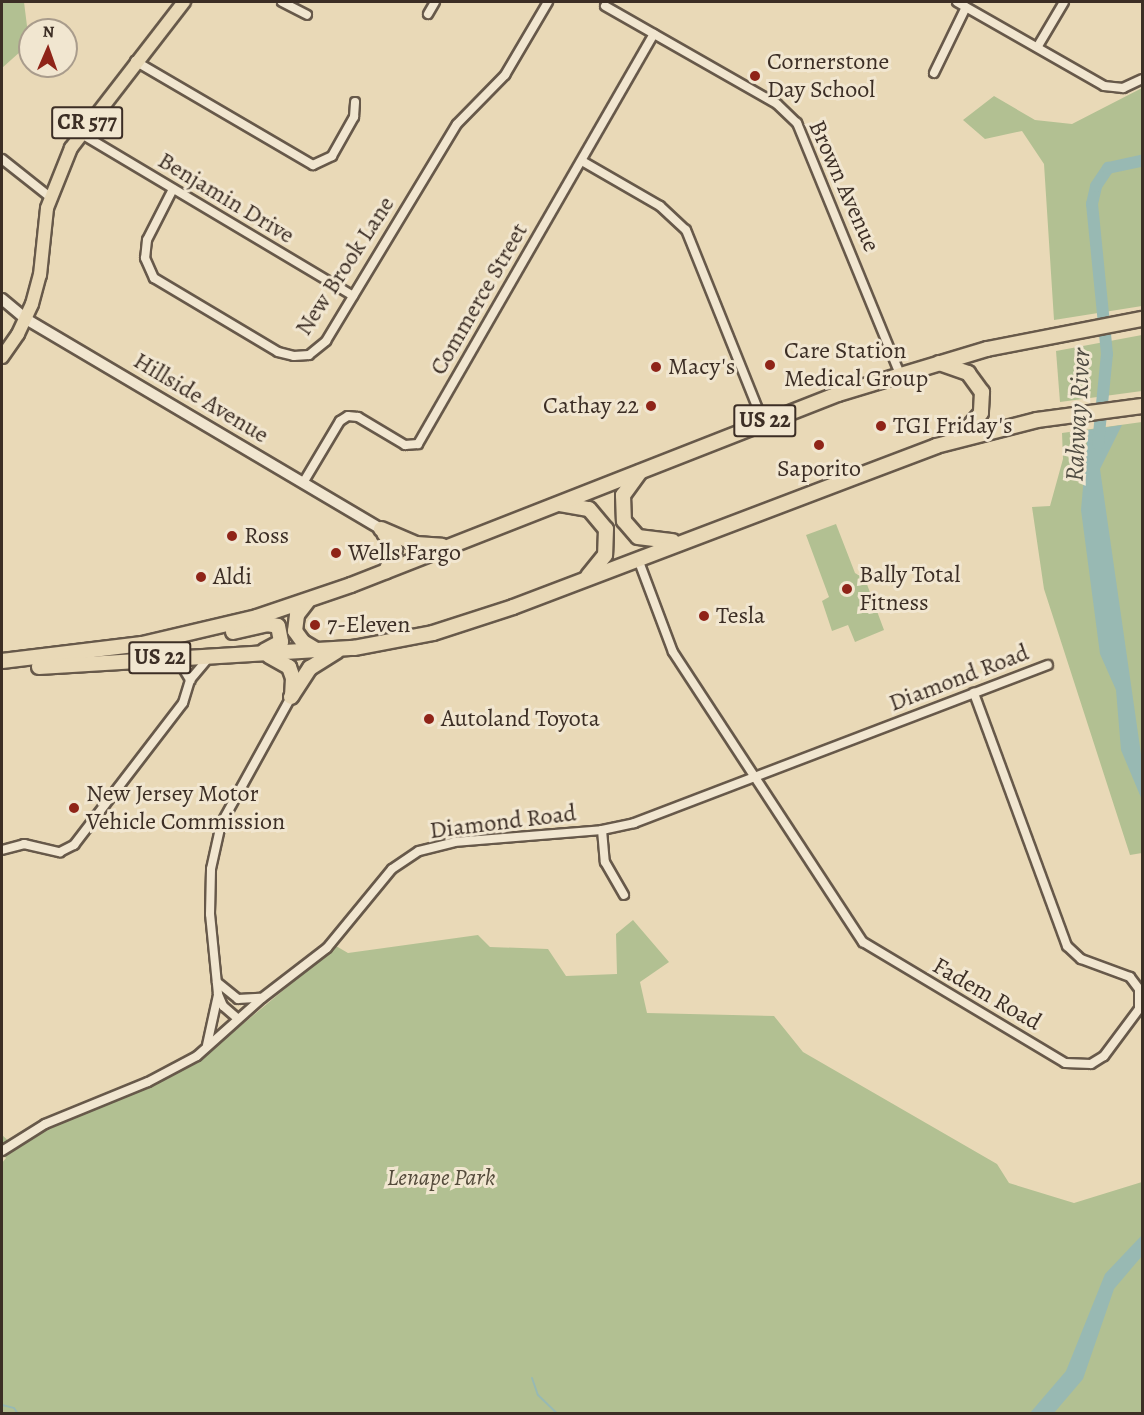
<!DOCTYPE html>
<html>
<head>
<meta charset="utf-8">
<style>
  body { margin:0 }
  #map { position:relative; width:1144px; height:1415px; overflow:hidden; background:#e9d9b7; font-family:Alegreya,serif }
  div>[style] { position:absolute }
  [style*='--x'] { left:calc(var(--x)*1px); top:calc(var(--y)*1px); width:calc(var(--w)*1px); rotate:calc(var(--a)*1deg) }
  .green>* { inset:0; background:#b2c092 }
  .water>* { inset:0; background:#98b9b3 }
  .stream>* { height:2px; margin:-1px; padding:0 1px; transform-origin:1px; border-radius:1px; background:#98b9b3 }
  .river>* { height:12px; margin:-6px; padding:0 6px; transform-origin:6px; border-radius:6px; background:#98b9b3 }
  .roads { filter:drop-shadow(2px 0 #67594a) drop-shadow(-2px 0 #67594a) drop-shadow(0 2px #67594a) drop-shadow(0 -2px #67594a) }
  .street>* { height:8px; margin:-4px; padding:0 4px; transform-origin:4px; border-radius:4px; background:#f1e6d0 }
  .secondary>* { height:10px; margin:-5px; padding:0 5px; transform-origin:5px; border-radius:5px; background:#f1e6d0 }
  .primary>* { height:12px; margin:-6px; padding:0 6px; transform-origin:6px; border-radius:6px; background:#e9d9b7 }
  .highway>* { height:14px; margin:-7px; padding:0 7px; transform-origin:7px; border-radius:7px; background:#e9d9b7 }
  .dots>* { width:16px; height:16px; translate:-50% -50%; box-sizing:border-box; border:3px solid #f1e6d0; border-radius:50% }
  span { translate:-50% -50%; white-space:nowrap; text-align:center; line-height:1.15; -webkit-text-stroke:6px #f1e6d0; paint-order:stroke }
  .shield-label span { padding:2px 4px; background:#f1e6d0; border:2px solid; border-radius:4px; -webkit-text-stroke-width:0 }
  .shield-label { font-size:22px; color:#3c2e25; font-weight:700 }
  .poi-label { font-size:24px; color:#3c2e25 }
  .left { translate:0 -50%; text-align:left }
  .right { translate:-100% -50%; text-align:right }
  .street-label { font-size:24px; color:#3c2e25 }
  .park-label { font-size:24px; color:#544b3b; font-style:italic }
  .water-label { font-size:26px; color:#4e4a41; font-style:italic }
  .frame { position:absolute; inset:0; border:3px solid #3c2e25; pointer-events:none }
  .north { position:absolute; left:18px; top:18px; width:60px; height:60px; box-sizing:border-box; background:#f1e6d0; border:2px solid #a99c8c; border-radius:50%; rotate:2deg; font-size:16px; font-weight:700; line-height:24px; text-align:center; color:#3c2e25 }
  .north::after { content:''; display:block; margin:auto; width:21px; height:27px; background:#8f2418; clip-path:polygon(50% 0,100% 100%,50% 72%,0 100%) }
</style>
</head>
<body>
<div id="map">
  <div class="green">
    <div style="clip-path:polygon(2px 2px,24px 2px,30px 50px,21px 51px,2px 68px)"></div>
    <div style="clip-path:polygon(1142px 88px,1142px 306px,1054px 320px,1044px 164px,1022px 131px,985px 139px,963px 120px,994px 96px,1035px 120px,1072px 124px)"></div>
    <div style="clip-path:polygon(1142px 335px,1142px 391px,1060px 402px,1056px 351px)"></div>
    <div style="clip-path:polygon(1142px 422px,1142px 853px,1130px 855px,1044px 589px,1032px 507px,1050px 506px,1063px 459px,1062px 433px)"></div>
    <div style="clip-path:polygon(836px 524px,855px 573px,865px 579px,884px 630px,855px 642px,848px 625px,832px 631px,822px 601px,829px 597px,806px 535px)"></div>
    <div style="clip-path:polygon(633px 920px,669px 962px,640px 982px,647px 1013px,774px 1016px,803px 1052px,997px 1164px,1009px 1183px,1074px 1203px,1142px 1182px,1142px 1413px,2px 1413px,2px 1163px,6px 1158px,2px 1154px,2px 1135px,13px 1145px,200px 1060px,336px 946px,348px 953px,478px 935px,490px 947px,548px 949px,566px 976px,617px 974px,616px 934px)"></div>
  </div>
  <div class="water">
    <div style="clip-path:polygon(1122px 425px,1100px 469px,1142px 761px,1142px 800px,1121px 750px,1116px 690px,1100px 654px,1081px 510px,1088px 430px)"></div>
    <div style="clip-path:polygon(1142px 1235px,1142px 1256px,1114px 1289px,1083px 1379px,1054px 1413px,1030px 1413px,1066px 1371px,1105px 1274px)"></div>
  </div>
  <div class="stream">
    <div style="--x:532;--y:1378;--w:18;--a:71"></div>
    <div style="--x:538;--y:1395;--w:28;--a:44"></div>
    <div style="--x:2;--y:1405;--w:12;--a:14"></div>
    <div style="--x:14;--y:1408;--w:7;--a:56"></div>
  </div>
  <div class="river">
    <div style="--x:1098;--y:444;--w:90;--a:-84.3"></div>
    <div style="--x:1107;--y:354;--w:151;--a:-95.7"></div>
    <div style="--x:1092;--y:204;--w:18;--a:-77"></div>
    <div style="--x:1096;--y:186;--w:22;--a:-56"></div>
    <div style="--x:1108;--y:168;--w:35;--a:-12"></div>
  </div>
  <div class="roads">
    <div class="street">
      <div style="--x:282;--y:2;--w:28;--a:27"></div>
      <div style="--x:957;--y:2;--w:169;--a:29.7"></div>
      <div style="--x:1104;--y:86;--w:19;--a:6"></div>
      <div style="--x:1123;--y:88;--w:21;--a:-25"></div>
      <div style="--x:605;--y:6;--w:198;--a:29.7"></div>
      <div style="--x:777;--y:104;--w:28;--a:44"></div>
      <div style="--x:797;--y:123;--w:271;--a:67.7"></div>
      <div style="--x:428;--y:14;--w:14;--a:-60"></div>
      <div style="--x:1038;--y:46;--w:51;--a:-59.4"></div>
      <div style="--x:135;--y:61;--w:206;--a:30.3"></div>
      <div style="--x:313;--y:165;--w:21;--a:-25"></div>
      <div style="--x:332;--y:156;--w:45;--a:-60.6"></div>
      <div style="--x:354;--y:117;--w:15;--a:-86"></div>
      <div style="--x:934;--y:73;--w:73;--a:-64.1"></div>
      <div style="--x:80;--y:133;--w:318;--a:30.8"></div>
      <div style="--x:2;--y:159;--w:61;--a:38.4"></div>
      <div style="--x:582;--y:161;--w:90;--a:30"></div>
      <div style="--x:660;--y:206;--w:35;--a:43"></div>
      <div style="--x:686;--y:230;--w:207;--a:68.1"></div>
      <div style="--x:173;--y:189;--w:57;--a:117"></div>
      <div style="--x:147;--y:240;--w:18;--a:96"></div>
      <div style="--x:145;--y:258;--w:22;--a:66"></div>
      <div style="--x:154;--y:278;--w:144;--a:30.8"></div>
      <div style="--x:278;--y:352;--w:16;--a:14"></div>
      <div style="--x:294;--y:356;--w:15;--a:-4"></div>
      <div style="--x:309;--y:355;--w:22;--a:-39"></div>
      <div style="--x:326;--y:341;--w:253;--a:-58.9"></div>
      <div style="--x:457;--y:124;--w:69;--a:-45.6"></div>
      <div style="--x:505;--y:75;--w:85;--a:-59.5"></div>
      <div style="--x:303;--y:483;--w:72;--a:-59.2"></div>
      <div style="--x:340;--y:421;--w:9;--a:-32"></div>
      <div style="--x:348;--y:416;--w:10;--a:6"></div>
      <div style="--x:358;--y:417;--w:55;--a:30.8"></div>
      <div style="--x:405;--y:445;--w:13;--a:-4"></div>
      <div style="--x:418;--y:444;--w:473;--a:-60.1"></div>
      <div style="--x:638;--y:559;--w:99;--a:69.4"></div>
      <div style="--x:673;--y:652;--w:347;--a:56.8"></div>
      <div style="--x:863;--y:942;--w:235;--a:30.9"></div>
      <div style="--x:1065;--y:1063;--w:26;--a:2"></div>
      <div style="--x:1091;--y:1064;--w:15;--a:-32"></div>
      <div style="--x:1104;--y:1056;--w:59;--a:-53.3"></div>
      <div style="--x:1139;--y:1009;--w:20;--a:-90"></div>
      <div style="--x:1139;--y:989;--w:15;--a:-127"></div>
      <div style="--x:1130;--y:977;--w:52;--a:-159.8"></div>
      <div style="--x:1081;--y:959;--w:19;--a:-137"></div>
      <div style="--x:1067;--y:946;--w:270;--a:-110.2"></div>
      <div style="--x:177;--y:658;--w:26;--a:59"></div>
      <div style="--x:602;--y:830;--w:32;--a:85"></div>
      <div style="--x:605;--y:862;--w:38;--a:60"></div>
      <div style="--x:2;--y:850;--w:23;--a:-15"></div>
      <div style="--x:24;--y:844;--w:37;--a:13"></div>
      <div style="--x:60;--y:852;--w:16;--a:-27"></div>
      <div style="--x:74;--y:845;--w:179;--a:-52.5"></div>
      <div style="--x:183;--y:703;--w:24;--a:-73"></div>
      <div style="--x:190;--y:680;--w:30;--a:-50"></div>
      <div style="--x:217;--y:982;--w:27;--a:39"></div>
      <div style="--x:238;--y:999;--w:22;--a:-3"></div>
      <div style="--x:237;--y:1018;--w:18;--a:-139"></div>
      <div style="--x:223;--y:1006;--w:13;--a:-113"></div>
      <div style="--x:218;--y:994;--w:80;--a:-95.7"></div>
      <div style="--x:210;--y:914;--w:45;--a:-88.7"></div>
      <div style="--x:211;--y:869;--w:46;--a:-77.5"></div>
      <div style="--x:221;--y:824;--w:145;--a:-61.1"></div>
      <div style="--x:207;--y:1045;--w:51;--a:-77.6"></div>
      <div style="--x:2;--y:1151;--w:51;--a:-32.1"></div>
      <div style="--x:45;--y:1124;--w:111;--a:-22.2"></div>
      <div style="--x:148;--y:1082;--w:55;--a:-28"></div>
      <div style="--x:197;--y:1056;--w:87;--a:-41.7"></div>
      <div style="--x:262;--y:998;--w:82;--a:-37.6"></div>
      <div style="--x:327;--y:948;--w:102;--a:-50.6"></div>
      <div style="--x:392;--y:869;--w:32;--a:-34"></div>
      <div style="--x:419;--y:851;--w:36;--a:-14"></div>
      <div style="--x:454;--y:842;--w:148;--a:-4.6"></div>
      <div style="--x:602;--y:830;--w:33;--a:-12"></div>
      <div style="--x:634;--y:823;--w:443;--a:-20.9"></div>
    </div>
    <div class="secondary">
      <div style="--x:2;--y:299;--w:31;--a:40"></div>
      <div style="--x:26;--y:319;--w:412;--a:30.6"></div>
    </div>
    <div class="primary">
      <div style="--x:2;--y:357;--w:28;--a:-55"></div>
      <div style="--x:18;--y:334;--w:33;--a:-65"></div>
      <div style="--x:32;--y:304;--w:30;--a:-75"></div>
      <div style="--x:40;--y:275;--w:67;--a:-84"></div>
      <div style="--x:47;--y:208;--w:65;--a:-68.2"></div>
      <div style="--x:71;--y:148;--w:185;--a:-52.3"></div>
    </div>
    <div class="highway">
      <div style="--x:939;--y:363;--w:31;--a:19"></div>
      <div style="--x:968;--y:373;--w:24;--a:54"></div>
      <div style="--x:982;--y:392;--w:21;--a:93"></div>
      <div style="--x:981;--y:413;--w:33;--a:131"></div>
      <div style="--x:640;--y:472;--w:29;--a:126"></div>
      <div style="--x:623;--y:495;--w:26;--a:88"></div>
      <div style="--x:624;--y:521;--w:21;--a:49"></div>
      <div style="--x:638;--y:537;--w:35;--a:7"></div>
      <div style="--x:560;--y:504;--w:29;--a:10"></div>
      <div style="--x:589;--y:509;--w:26;--a:50"></div>
      <div style="--x:606;--y:529;--w:26;--a:92"></div>
      <div style="--x:605;--y:555;--w:27;--a:129"></div>
      <div style="--x:381;--y:529;--w:38;--a:23"></div>
      <div style="--x:416;--y:544;--w:26;--a:4"></div>
      <div style="--x:384;--y:533;--w:19;--a:55"></div>
      <div style="--x:395;--y:549;--w:24;--a:112"></div>
      <div style="--x:307;--y:602;--w:16;--a:128"></div>
      <div style="--x:297;--y:615;--w:16;--a:97"></div>
      <div style="--x:295;--y:631;--w:14;--a:54"></div>
      <div style="--x:303;--y:642;--w:17;--a:31"></div>
      <div style="--x:233;--y:632;--w:35;--a:-13"></div>
      <div style="--x:267;--y:624;--w:11;--a:10"></div>
      <div style="--x:278;--y:626;--w:16;--a:79"></div>
      <div style="--x:281;--y:642;--w:19;--a:152"></div>
      <div style="--x:269;--y:656;--w:23;--a:29"></div>
      <div style="--x:289;--y:667;--w:12;--a:70"></div>
      <div style="--x:293;--y:678;--w:17;--a:93"></div>
      <div style="--x:2;--y:661;--w:141;--a:-6.9"></div>
      <div style="--x:142;--y:644;--w:118;--a:-13.2"></div>
      <div style="--x:257;--y:617;--w:99;--a:-18.8"></div>
      <div style="--x:351;--y:585;--w:523;--a:-21.41"></div>
      <div style="--x:838;--y:394;--w:156;--a:-16.8"></div>
      <div style="--x:987;--y:349;--w:158;--a:-11"></div>
      <div style="--x:39;--y:667;--w:316;--a:-3.5"></div>
      <div style="--x:354;--y:648;--w:80;--a:-10.8"></div>
      <div style="--x:433;--y:633;--w:84;--a:-18"></div>
      <div style="--x:513;--y:607;--w:453;--a:-20.8"></div>
      <div style="--x:936;--y:446;--w:104;--a:-14.4"></div>
      <div style="--x:1037;--y:420;--w:106;--a:-7.6"></div>
      <div style="--x:291;--y:697;--w:35;--a:-57"></div>
      <div style="--x:310;--y:668;--w:32;--a:-32"></div>
    </div>
  </div>
  <div class="dots">
    <div style="left:755px;top:76px;background:#8f2418"></div>
    <div style="left:770px;top:365px;background:#8f2418"></div>
    <div style="left:656px;top:367px;background:#8f2418"></div>
    <div style="left:651px;top:406px;background:#8f2418"></div>
    <div style="left:881px;top:426px;background:#8f2418"></div>
    <div style="left:819px;top:445px;background:#8f2418"></div>
    <div style="left:232px;top:536px;background:#8f2418"></div>
    <div style="left:336px;top:553px;background:#8f2418"></div>
    <div style="left:201px;top:577px;background:#8f2418"></div>
    <div style="left:847px;top:589px;background:#8f2418"></div>
    <div style="left:704px;top:616px;background:#8f2418"></div>
    <div style="left:315px;top:625px;background:#8f2418"></div>
    <div style="left:429px;top:719px;background:#8f2418"></div>
    <div style="left:74px;top:808px;background:#8f2418"></div>
  </div>
  <div class="shield-label">
    <span style="left:87px;top:123px">CR 577</span>
    <span style="left:765px;top:421px">US 22</span>
    <span style="left:160px;top:658px">US 22</span>
  </div>
  <div class="poi-label">
    <span class="left" style="left:767px;top:76px">Cornerstone<br>Day School</span>
    <span class="left" style="left:784px;top:365px">Care Station<br>Medical Group</span>
    <span class="left" style="left:668px;top:367px">Macy's</span>
    <span class="right" style="left:639px;top:406px">Cathay 22</span>
    <span class="left" style="left:893px;top:426px">TGI Friday's</span>
    <span style="left:819px;top:469px">Saporito</span>
    <span class="left" style="left:244px;top:536px">Ross</span>
    <span class="left" style="left:348px;top:553px">Wells Fargo</span>
    <span class="left" style="left:859px;top:589px">Bally Total<br>Fitness</span>
    <span class="left" style="left:213px;top:577px">Aldi</span>
    <span class="left" style="left:716px;top:616px">Tesla</span>
    <span class="left" style="left:327px;top:625px">7-Eleven</span>
    <span class="left" style="left:441px;top:719px">Autoland Toyota</span>
    <span class="left" style="left:86px;top:808px">New Jersey Motor<br>Vehicle Commission</span>
  </div>
  <div class="street-label">
    <span style="left:844px;top:186px;rotate:66deg">Brown Avenue</span>
    <span style="left:226px;top:198px;rotate:31deg">Benjamin Drive</span>
    <span style="left:345px;top:266px;rotate:-57deg">New Brook Lane</span>
    <span style="left:479px;top:299px;rotate:-60deg">Commerce Street</span>
    <span style="left:201px;top:398px;rotate:31deg">Hillside Avenue</span>
    <span style="left:959px;top:678px;rotate:-21deg">Diamond Road</span>
    <span style="left:503px;top:822px;rotate:-7deg">Diamond Road</span>
    <span style="left:987px;top:994px;rotate:30deg">Fadem Road</span>
  </div>
  <div class="park-label">
    <span style="left:441px;top:1178px">Lenape Park</span>
  </div>
  <div class="water-label">
    <span style="left:1078px;top:415px;rotate:-87deg">Rahway River</span>
  </div>
  <div class="frame"></div>
  <div class="north">N</div>
</div>
</body>
</html>
